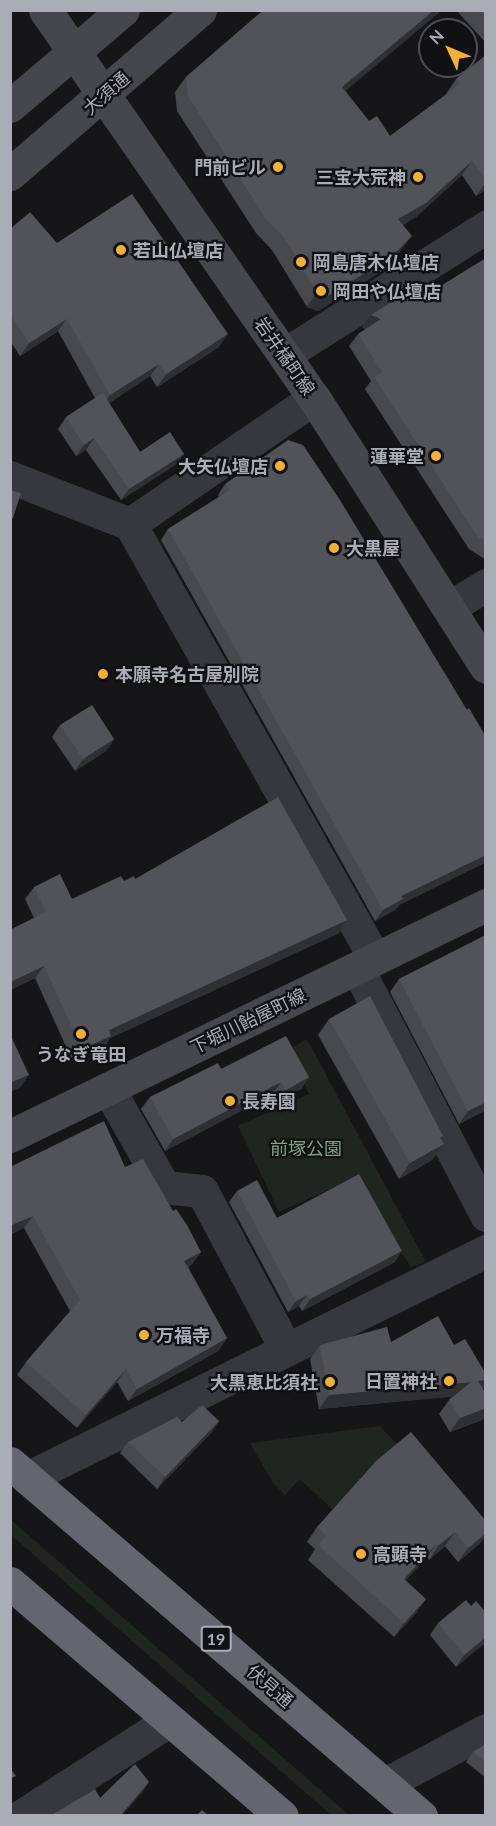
<!DOCTYPE html>
<html>
<head>
<meta charset="utf-8">
<style>
  body { margin:0 }
  #map { position:relative; width:496px; height:1826px; overflow:hidden; background:#161618; font-family:Lato,"Noto Sans JP",sans-serif }
  div>[style] { position:absolute }
  [style*='--x'] { left:calc(var(--x)*1px); top:calc(var(--y)*1px); width:calc(var(--w)*1px); rotate:calc(var(--a)*1deg) }
  .green>* { inset:0; background:#1e261f }
  .street>* { height:33px; margin:-16.5px; padding:0 16.5px; transform-origin:16.5px; border-radius:16.5px; background:#37383d }
  .secondary>* { height:33px; margin:-16.5px; padding:0 16.5px; transform-origin:16.5px; border-radius:16.5px; background:#45474d }
  .highway>* { height:33px; margin:-16.5px; padding:0 16.5px; transform-origin:16.5px; border-radius:16.5px; background:#63666e }
  .wall>* { inset:0; background:#47494d }
  .shaded-wall>* { inset:0; background:#2f3033 }
  .building>* { inset:0; background:#525359 }
  .dots>* { width:16px; height:16px; translate:-50% -50%; box-sizing:border-box; border:3px solid #111113; border-radius:50% }
  span { translate:-50% -50%; white-space:nowrap; text-align:center; line-height:1.15; -webkit-text-stroke:4.5px #111113; paint-order:stroke }
  .shield-label span { padding:2px 4px; background:#111113; border:2px solid; border-radius:4px; -webkit-text-stroke-width:0 }
  .shield-label { font-size:16px; color:#a8adb8; font-weight:700 }
  .street-label { font-size:18px; color:#a8adb8 }
  .poi-label { font-size:18px; color:#a8adb8; font-weight:700 }
  .right { translate:-100% -50%; text-align:right }
  .left { translate:0 -50%; text-align:left }
  .park-label { font-size:18px; color:#7fa381 }
  .frame { position:absolute; inset:0; border:12px solid #a8adb8; pointer-events:none }
  .north { position:absolute; left:418px; top:18px; width:60px; height:60px; box-sizing:border-box; background:#111113; border:2px solid #4d4f55; border-radius:50%; rotate:314deg; font-size:16px; font-weight:700; line-height:24px; text-align:center; color:#a8adb8 }
  .north::after { content:''; display:block; margin:auto; width:21px; height:27px; background:#f2b134; clip-path:polygon(50% 0,100% 100%,50% 72%,0 100%) }
</style>
</head>
<body>
<div id="map">
  <div class="green">
    <div style="clip-path:polygon(307px 1039px,426px 1262px,411px 1267px,355px 1178px,279px 1212px,238px 1126px,309px 1094px,289px 1050px)"></div>
    <div style="clip-path:polygon(380px 1426px,398px 1446px,360px 1477px,364px 1482px,332px 1509px,300px 1479px,285px 1495px,273px 1483px,250px 1443px)"></div>
    <div style="clip-path:polygon(10px 1520px,11px 1520px,349px 1815px,331px 1815px,11px 1535px)"></div>
  </div>
  <div class="street">
    <div style="--x:285;--y:354;--w:238;--a:-32.3"></div>
    <div style="--x:10;--y:477;--w:129;--a:21.4"></div>
    <div style="--x:130;--y:524;--w:499;--a:60.6"></div>
    <div style="--x:130;--y:524;--w:223;--a:-34.4"></div>
    <div style="--x:450;--y:607;--w:42;--a:-31.4"></div>
    <div style="--x:357;--y:968;--w:279;--a:62.4"></div>
    <div style="--x:109;--y:1090;--w:112;--a:60.4"></div>
    <div style="--x:164;--y:1187;--w:38;--a:6"></div>
    <div style="--x:202;--y:1191;--w:179;--a:62"></div>
    <div style="--x:27;--y:1478;--w:512;--a:-26.31"></div>
    <div style="--x:385;--y:1784;--w:115;--a:-28.1"></div>
    <div style="--x:21;--y:1816;--w:177;--a:-32.8"></div>
  </div>
  <div class="secondary">
    <div style="--x:45;--y:10;--w:472;--a:55.3"></div>
    <div style="--x:314;--y:398;--w:319;--a:57.4"></div>
    <div style="--x:10;--y:106;--w:148;--a:-40.3"></div>
    <div style="--x:10;--y:174;--w:251;--a:-40.8"></div>
    <div style="--x:10;--y:1136;--w:529;--a:-25.89"></div>
  </div>
  <div class="highway">
    <div style="--x:10;--y:1463;--w:542;--a:40.66"></div>
    <div style="--x:10;--y:1583;--w:358;--a:40.6"></div>
  </div>
  <div class="wall">
    <div style="clip-path:polygon(264px 10px,442px 10px,345px 91px,369px 121px,390px 136px,446px 95px,446px 94px,456px 79px,486px 55px,486px 189px,476px 196px,462px 175px,416px 217px,403px 225px,401px 250px,382px 271px,318px 311px,307px 307px,272px 250px,256px 233px,177px 111px,175px 92px,186px 77px)"></div>
    <div style="clip-path:polygon(456px 10px,486px 10px,486px 43px)"></div>
    <div style="clip-path:polygon(10px 229px,57px 243px,219px 347px,157px 387px,150px 376px,109px 403px,140px 452px,184px 454px,175px 465px,121px 500px,86px 450px,76px 456px,58px 429px,66px 417px,95px 398px,58px 331px,20px 356px,10px 341px)"></div>
    <div style="clip-path:polygon(486px 258px,486px 557px,483px 558px,469px 549px,365px 389px,371px 381px,349px 346px,358px 334px,366px 329px,362px 327px,412px 299px,436px 289px)"></div>
    <div style="clip-path:polygon(225px 484px,467px 710px,486px 737px,486px 862px,399px 905px,395px 910px,375px 921px,161px 540px,168px 529px,219px 497px,218px 495px)"></div>
    <div style="clip-path:polygon(60px 725px,114px 739px,106px 751px,75px 771px,52px 737px)"></div>
    <div style="clip-path:polygon(135px 879px,347px 920px,339px 933px,110px 1038px,103px 1049px,73px 1062px,35px 978px,10px 990px,10px 930px,34px 918px,25px 899px,34px 887px,72px 899px,124px 881px)"></div>
    <div style="clip-path:polygon(486px 935px,486px 1110px,459px 1124px,390px 992px,399px 979px)"></div>
    <div style="clip-path:polygon(329px 1019px,441px 1139px,444px 1144px,432px 1160px,399px 1179px,318px 1035px)"></div>
    <div style="clip-path:polygon(221px 1069px,309px 1077px,301px 1089px,278px 1102px,273px 1094px,165px 1151px,141px 1109px,150px 1097px)"></div>
    <div style="clip-path:polygon(10px 1167px,125px 1167px,173px 1211px,201px 1252px,192px 1264px,188px 1267px,227px 1338px,218px 1351px,128px 1401px,117px 1382px,77px 1428px,17px 1375px,26px 1362px,70px 1311px,24px 1228px)"></div>
    <div style="clip-path:polygon(237px 1191px,277px 1218px,395px 1262px,302px 1311px,299px 1306px,288px 1312px,229px 1202px)"></div>
    <div style="clip-path:polygon(391px 1342px,454px 1345px,486px 1394px,486px 1415px,482px 1420px,450px 1432px,439px 1414px,449px 1400px,453px 1396px,319px 1409px,310px 1359px,320px 1345px)"></div>
    <div style="clip-path:polygon(219px 1421px,211px 1433px,157px 1489px,120px 1453px,128px 1442px,182px 1422px)"></div>
    <div style="clip-path:polygon(486px 1521px,486px 1536px,479px 1544px,458px 1562px,445px 1546px,429px 1560px,427px 1557px,405px 1581px,426px 1599px,416px 1613px,394px 1637px,308px 1560px,315px 1549px,307px 1542px,317px 1527px)"></div>
    <div style="clip-path:polygon(471px 1606px,486px 1612px,486px 1642px,456px 1667px,430px 1635px,438px 1623px)"></div>
    <div style="clip-path:polygon(486px 1744px,486px 1778px,466px 1762px,473px 1752px)"></div>
  </div>
  <div class="shaded-wall">
    <div style="clip-path:polygon(434px 10px,442px 10px,332px 102px,342px 87px)"></div>
    <div style="clip-path:polygon(472px 161px,462px 175px,416px 217px,388px 234px,398px 219px)"></div>
    <div style="clip-path:polygon(486px 182px,486px 189px,476px 196px)"></div>
    <div style="clip-path:polygon(412px 236px,401px 250px,382px 271px,318px 311px,307px 307px,317px 292px)"></div>
    <div style="clip-path:polygon(371px 315px,381px 319px,373px 331px,362px 327px)"></div>
    <div style="clip-path:polygon(67px 319px,58px 331px,20px 356px,29px 343px)"></div>
    <div style="clip-path:polygon(228px 334px,219px 347px,157px 387px,166px 374px)"></div>
    <div style="clip-path:polygon(159px 364px,150px 376px,101px 408px,110px 395px)"></div>
    <div style="clip-path:polygon(94px 438px,86px 450px,76px 456px,84px 445px)"></div>
    <div style="clip-path:polygon(184px 454px,175px 465px,121px 500px,129px 489px)"></div>
    <div style="clip-path:polygon(114px 739px,106px 751px,75px 771px,83px 759px)"></div>
    <div style="clip-path:polygon(486px 855px,486px 862px,399px 905px,395px 910px,375px 921px,383px 910px,401px 896px)"></div>
    <div style="clip-path:polygon(347px 920px,339px 933px,110px 1038px,103px 1049px,73px 1062px,82px 1049px,109px 1030px)"></div>
    <div style="clip-path:polygon(44px 966px,35px 978px,10px 990px,10px 982px)"></div>
    <div style="clip-path:polygon(29px 1075px,20px 1088px,10px 1092px,10px 1083px)"></div>
    <div style="clip-path:polygon(309px 1077px,301px 1089px,278px 1102px,286px 1090px)"></div>
    <div style="clip-path:polygon(281px 1082px,273px 1094px,165px 1151px,173px 1139px)"></div>
    <div style="clip-path:polygon(486px 1102px,486px 1110px,459px 1124px,468px 1111px)"></div>
    <div style="clip-path:polygon(443px 1136px,432px 1151px,444px 1144px,432px 1160px,399px 1179px,410px 1163px)"></div>
    <div style="clip-path:polygon(33px 1216px,24px 1228px,10px 1235px,10px 1226px)"></div>
    <div style="clip-path:polygon(402px 1251px,395px 1262px,302px 1311px,310px 1299px)"></div>
    <div style="clip-path:polygon(201px 1252px,192px 1264px,175px 1273px,184px 1261px)"></div>
    <div style="clip-path:polygon(307px 1295px,299px 1306px,288px 1312px,296px 1301px)"></div>
    <div style="clip-path:polygon(227px 1338px,218px 1351px,128px 1401px,137px 1389px)"></div>
    <div style="clip-path:polygon(126px 1369px,117px 1382px,77px 1428px,86px 1415px)"></div>
    <div style="clip-path:polygon(486px 1380px,486px 1385px,479px 1394px,478px 1381px)"></div>
    <div style="clip-path:polygon(471px 1382px,461px 1396px,319px 1409px,329px 1395px)"></div>
    <div style="clip-path:polygon(486px 1408px,486px 1415px,482px 1420px,450px 1432px,460px 1418px)"></div>
    <div style="clip-path:polygon(219px 1421px,211px 1433px,157px 1489px,165px 1477px)"></div>
    <div style="clip-path:polygon(455px 1532px,445px 1546px,429px 1560px,439px 1545px)"></div>
    <div style="clip-path:polygon(486px 1533px,486px 1536px,479px 1544px,458px 1562px,468px 1548px)"></div>
    <div style="clip-path:polygon(437px 1543px,427px 1557px,394px 1593px,404px 1579px)"></div>
    <div style="clip-path:polygon(426px 1599px,416px 1613px,394px 1637px,404px 1623px)"></div>
    <div style="clip-path:polygon(486px 1637px,486px 1642px,456px 1667px,464px 1655px)"></div>
    <div style="clip-path:polygon(149px 1782px,142px 1793px,122px 1815px,121px 1815px)"></div>
  </div>
  <div class="building">
    <div style="clip-path:polygon(264px 10px,434px 10px,342px 87px,369px 121px,377px 116px,390px 136px,460px 84px,456px 79px,486px 55px,486px 179px,472px 161px,426px 203px,398px 219px,412px 236px,392px 256px,328px 296px,317px 292px,283px 236px,266px 219px,188px 96px,186px 77px,254px 18px)"></div>
    <div style="clip-path:polygon(480px 10px,486px 10px,486px 17px)"></div>
    <div style="clip-path:polygon(132px 194px,228px 334px,166px 374px,159px 364px,110px 395px,67px 319px,29px 343px,10px 314px,10px 229px,30px 212px,57px 243px)"></div>
    <div style="clip-path:polygon(486px 258px,486px 542px,477px 536px,374px 377px,382px 372px,358px 334px,381px 319px,371px 315px,408px 292px,412px 299px,434px 285px,436px 289px)"></div>
    <div style="clip-path:polygon(103px 393px,140px 452px,170px 432px,184px 454px,129px 489px,94px 438px,84px 445px,66px 417px)"></div>
    <div style="clip-path:polygon(288px 440px,303px 445px,340px 500px,467px 710px,469px 708px,486px 737px,486px 855px,401px 896px,403px 899px,383px 910px,168px 529px,230px 490px,225px 484px)"></div>
    <div style="clip-path:polygon(10px 490px,21px 493px,13px 518px,10px 519px)"></div>
    <div style="clip-path:polygon(92px 705px,114px 739px,83px 759px,60px 725px)"></div>
    <div style="clip-path:polygon(278px 797px,347px 920px,109px 1030px,111px 1036px,82px 1049px,44px 966px,10px 982px,10px 930px,46px 912px,34px 887px,60px 874px,72px 899px,121px 876px,124px 881px,134px 876px,135px 879px)"></div>
    <div style="clip-path:polygon(486px 935px,486px 1102px,468px 1111px,399px 979px)"></div>
    <div style="clip-path:polygon(370px 996px,443px 1136px,440px 1138px,444px 1144px,410px 1163px,329px 1019px)"></div>
    <div style="clip-path:polygon(10px 1034px,29px 1075px,10px 1083px)"></div>
    <div style="clip-path:polygon(286px 1036px,309px 1077px,286px 1090px,281px 1082px,173px 1139px,150px 1097px,218px 1063px,221px 1069px)"></div>
    <div style="clip-path:polygon(104px 1121px,125px 1167px,143px 1159px,173px 1211px,176px 1209px,187px 1225px,201px 1252px,184px 1261px,227px 1338px,137px 1389px,126px 1369px,86px 1415px,26px 1362px,80px 1300px,33px 1216px,10px 1226px,10px 1167px)"></div>
    <div style="clip-path:polygon(359px 1174px,402px 1251px,310px 1299px,307px 1295px,296px 1301px,237px 1191px,257px 1180px,277px 1218px)"></div>
    <div style="clip-path:polygon(438px 1316px,454px 1345px,465px 1339px,486px 1374px,486px 1380px,478px 1381px,486px 1394px,486px 1408px,460px 1418px,449px 1400px,471px 1382px,329px 1395px,320px 1345px,387px 1327px,391px 1342px)"></div>
    <div style="clip-path:polygon(202px 1405px,219px 1421px,165px 1477px,128px 1442px,177px 1417px,182px 1422px)"></div>
    <div style="clip-path:polygon(411px 1432px,486px 1521px,486px 1523px,484px 1524px,486px 1526px,486px 1533px,468px 1548px,455px 1532px,439px 1545px,437px 1543px,404px 1579px,426px 1599px,404px 1623px,318px 1545px,326px 1536px,317px 1527px,376px 1461px)"></div>
    <div style="clip-path:polygon(466px 1600px,471px 1606px,476px 1601px,486px 1612px,486px 1637px,464px 1655px,438px 1623px)"></div>
    <div style="clip-path:polygon(486px 1744px,486px 1762px,473px 1752px)"></div>
    <div style="clip-path:polygon(135px 1764px,149px 1782px,121px 1815px,52px 1815px,95px 1789px,100px 1798px)"></div>
    <div style="clip-path:polygon(10px 1768px,16px 1776px,10px 1779px)"></div>
    <div style="clip-path:polygon(202px 1810px,208px 1815px,197px 1815px)"></div>
  </div>
  <div class="dots">
    <div style="left:278px;top:167px;background:#f2b134"></div>
    <div style="left:418px;top:177px;background:#f2b134"></div>
    <div style="left:121px;top:250px;background:#f2b134"></div>
    <div style="left:301px;top:262px;background:#f2b134"></div>
    <div style="left:321px;top:291px;background:#f2b134"></div>
    <div style="left:436px;top:456px;background:#f2b134"></div>
    <div style="left:280px;top:466px;background:#f2b134"></div>
    <div style="left:334px;top:548px;background:#f2b134"></div>
    <div style="left:103px;top:674px;background:#f2b134"></div>
    <div style="left:81px;top:1034px;background:#f2b134"></div>
    <div style="left:230px;top:1101px;background:#f2b134"></div>
    <div style="left:144px;top:1335px;background:#f2b134"></div>
    <div style="left:449px;top:1381px;background:#f2b134"></div>
    <div style="left:330px;top:1382px;background:#f2b134"></div>
    <div style="left:361px;top:1554px;background:#f2b134"></div>
  </div>
  <div class="shield-label">
    <span style="left:216px;top:1639px">19</span>
  </div>
  <div class="street-label">
    <span style="left:106px;top:93px;rotate:-41deg">大須通</span>
    <span style="left:285px;top:356px;rotate:55deg">岩井橘町線</span>
    <span style="left:248px;top:1021px;rotate:-26deg">下堀川飴屋町線</span>
    <span style="left:270px;top:1686px;rotate:41deg">伏見通</span>
  </div>
  <div class="poi-label">
    <span class="right" style="left:266px;top:167px">門前ビル</span>
    <span class="right" style="left:406px;top:177px">三宝大荒神</span>
    <span class="left" style="left:133px;top:250px">若山仏壇店</span>
    <span class="left" style="left:313px;top:262px">岡島唐木仏壇店</span>
    <span class="left" style="left:333px;top:291px">岡田や仏壇店</span>
    <span class="right" style="left:424px;top:456px">蓮華堂</span>
    <span class="right" style="left:268px;top:466px">大矢仏壇店</span>
    <span class="left" style="left:346px;top:548px">大黒屋</span>
    <span class="left" style="left:115px;top:674px">本願寺名古屋別院</span>
    <span style="left:81px;top:1054px">うなぎ竜田</span>
    <span class="left" style="left:242px;top:1101px">長寿園</span>
    <span class="left" style="left:156px;top:1335px">万福寺</span>
    <span class="right" style="left:437px;top:1381px">日置神社</span>
    <span class="right" style="left:318px;top:1382px">大黒恵比須社</span>
    <span class="left" style="left:373px;top:1554px">高顕寺</span>
  </div>
  <div class="park-label">
    <span style="left:306px;top:1148px">前塚公園</span>
  </div>
  <div class="frame"></div>
  <div class="north">N</div>
</div>
</body>
</html>
